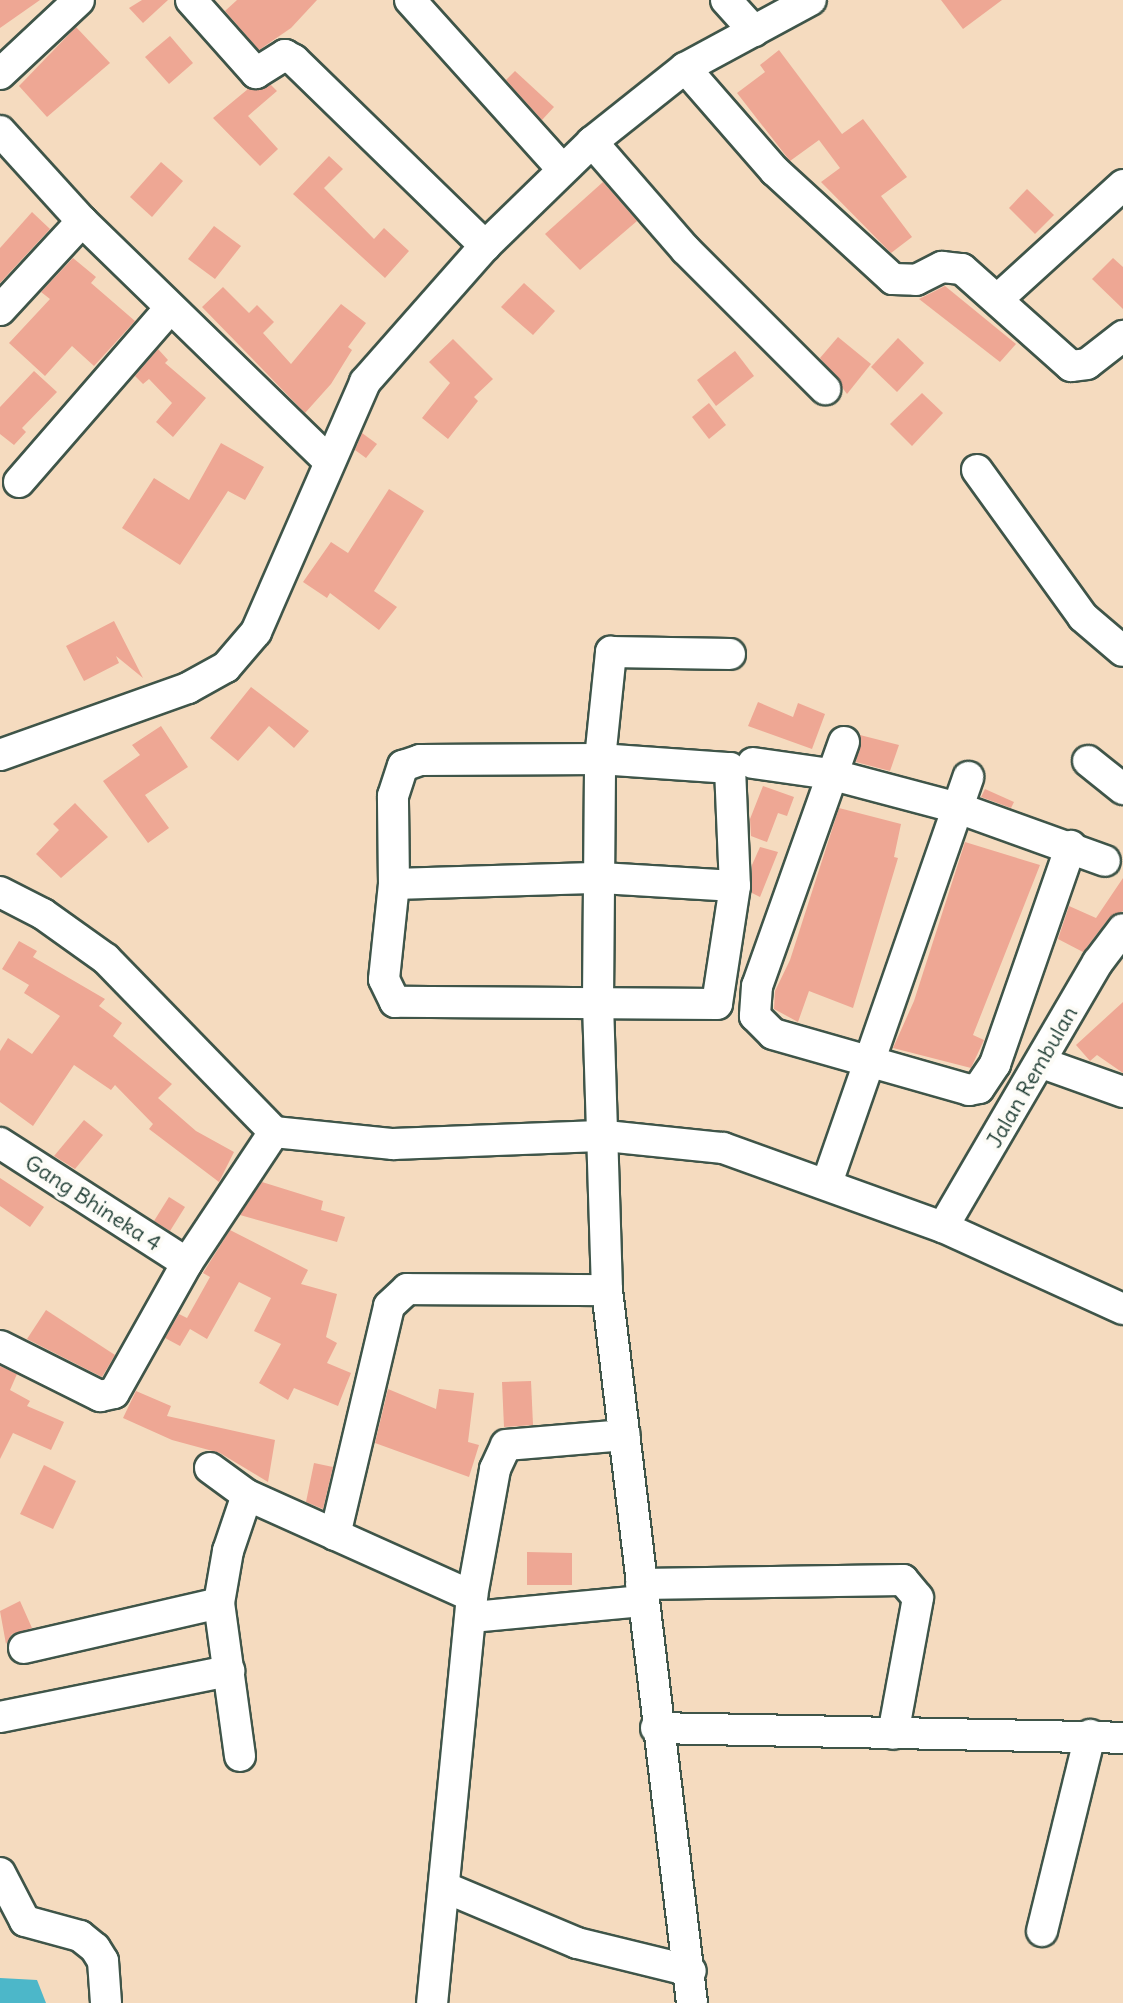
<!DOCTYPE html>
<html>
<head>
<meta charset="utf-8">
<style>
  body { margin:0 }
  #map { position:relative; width:1123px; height:2003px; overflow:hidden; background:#f5dbbf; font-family:Delius,sans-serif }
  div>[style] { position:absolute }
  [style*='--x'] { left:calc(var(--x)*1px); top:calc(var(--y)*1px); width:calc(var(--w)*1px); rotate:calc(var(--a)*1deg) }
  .water>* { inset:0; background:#4cb7c9 }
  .building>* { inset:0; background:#eea794 }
  .roads { filter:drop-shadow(2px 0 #3f5549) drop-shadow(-2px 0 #3f5549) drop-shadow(0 2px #3f5549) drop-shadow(0 -2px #3f5549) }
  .minor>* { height:30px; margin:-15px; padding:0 15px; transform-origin:15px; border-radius:15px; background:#fff }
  span { translate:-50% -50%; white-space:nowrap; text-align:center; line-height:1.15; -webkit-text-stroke:8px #fdfcf7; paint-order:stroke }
  .street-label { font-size:22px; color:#1f3d34 }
</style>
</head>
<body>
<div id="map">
  <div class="water">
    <div style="clip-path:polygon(0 1978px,37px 1980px,46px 2003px,0 2003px)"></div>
  </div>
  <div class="building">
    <div style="clip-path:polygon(0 0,40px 0,0 28px)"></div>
    <div style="clip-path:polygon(142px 0,168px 0,143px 23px,129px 8px)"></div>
    <div style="clip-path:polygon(237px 0,317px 0,291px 28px,259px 50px,225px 11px)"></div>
    <div style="clip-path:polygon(941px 0,1002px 0,963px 29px)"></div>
    <div style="clip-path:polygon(76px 27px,110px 63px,47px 117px,19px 86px)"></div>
    <div style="clip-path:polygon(170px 36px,193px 63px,169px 84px,145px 57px)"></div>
    <div style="clip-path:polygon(779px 50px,842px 134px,863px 119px,907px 177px,881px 196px,912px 237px,891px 253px,821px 182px,840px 168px,819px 140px,790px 161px,737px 93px,765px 72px,760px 65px)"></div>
    <div style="clip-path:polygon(515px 71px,554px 107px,542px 120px,506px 80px)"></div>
    <div style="clip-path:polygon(271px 85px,277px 91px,248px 116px,278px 149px,260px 166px,213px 118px,248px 89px)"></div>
    <div style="clip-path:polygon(329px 156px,343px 169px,324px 188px,374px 239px,384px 228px,409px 251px,385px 278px,293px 194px)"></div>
    <div style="clip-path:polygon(161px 162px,183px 181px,152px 217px,130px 197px)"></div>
    <div style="clip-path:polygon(603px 182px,637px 221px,580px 270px,545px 234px)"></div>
    <div style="clip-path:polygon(1027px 189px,1054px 215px,1035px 234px,1009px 208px)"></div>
    <div style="clip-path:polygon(32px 212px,50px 229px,0 283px,0 248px)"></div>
    <div style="clip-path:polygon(214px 226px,241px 246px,215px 279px,188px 259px)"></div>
    <div style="clip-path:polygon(73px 258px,96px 277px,91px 283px,135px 321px,94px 366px,72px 346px,45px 376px,9px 343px,50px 299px,41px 292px)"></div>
    <div style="clip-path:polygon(1113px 258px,1123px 267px,1123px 309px,1092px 279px)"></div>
    <div style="clip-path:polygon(524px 283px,555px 311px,533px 335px,501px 307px)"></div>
    <div style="clip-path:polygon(945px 286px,1016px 344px,1000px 362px,919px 299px)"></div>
    <div style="clip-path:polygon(223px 287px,249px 313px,257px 305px,274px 322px,263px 333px,291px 364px,341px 304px,366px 323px,348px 347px,352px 350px,331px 384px,305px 413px,202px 307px)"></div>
    <div style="clip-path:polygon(838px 337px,871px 364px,847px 394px,820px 358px)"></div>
    <div style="clip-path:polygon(898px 338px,924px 363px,897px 392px,871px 367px)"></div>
    <div style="clip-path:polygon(453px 339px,493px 379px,474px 397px,478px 401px,448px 439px,422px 418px,450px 383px,429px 362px)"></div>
    <div style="clip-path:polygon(158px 349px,168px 360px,165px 363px,206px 398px,173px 437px,156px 422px,172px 403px,149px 379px,143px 384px,135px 376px)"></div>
    <div style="clip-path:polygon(735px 351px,754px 376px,716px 406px,697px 380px)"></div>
    <div style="clip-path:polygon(34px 371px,57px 392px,22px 428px,26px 432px,14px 445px,0 434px,0 407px)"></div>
    <div style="clip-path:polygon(922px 393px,943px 413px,912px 446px,890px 424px)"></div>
    <div style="clip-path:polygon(709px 403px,726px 425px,709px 439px,692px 417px)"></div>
    <div style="clip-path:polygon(362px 433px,377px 444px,366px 458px,355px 450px)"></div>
    <div style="clip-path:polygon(221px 443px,264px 467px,245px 500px,228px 491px,180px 565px,122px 528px,154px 478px,189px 500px)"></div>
    <div style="clip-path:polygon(389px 489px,424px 511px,374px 591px,397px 607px,379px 630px,330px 593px,327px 598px,303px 582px,331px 542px,348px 553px)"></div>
    <div style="clip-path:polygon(114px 621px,143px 678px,116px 656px,119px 663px,84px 681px,66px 646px)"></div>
    <div style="clip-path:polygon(251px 687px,309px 731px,294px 748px,269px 726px,238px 761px,210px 738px)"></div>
    <div style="clip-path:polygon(758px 702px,793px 717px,798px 703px,825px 714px,812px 749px,748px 726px)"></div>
    <div style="clip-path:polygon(161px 726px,188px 767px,145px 795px,169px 828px,148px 843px,103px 781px,140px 755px,132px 745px)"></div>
    <div style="clip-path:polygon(860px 735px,899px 745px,890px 771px,856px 762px)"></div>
    <div style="clip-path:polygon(763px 786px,794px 797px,787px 816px,778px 813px,767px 842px,751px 836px,750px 819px)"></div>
    <div style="clip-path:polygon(985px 789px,1014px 802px,1011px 808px,981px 797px)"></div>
    <div style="clip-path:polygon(75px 803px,108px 837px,61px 878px,36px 854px,59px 830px,53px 824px)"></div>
    <div style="clip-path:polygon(839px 808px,901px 824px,894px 857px,898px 858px,853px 1008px,809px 991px,798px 1022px,774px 1009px,775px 991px,790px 960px)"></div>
    <div style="clip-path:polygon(965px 842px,1040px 865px,973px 1035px,984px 1040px,971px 1068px,893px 1048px,914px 1001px)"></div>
    <div style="clip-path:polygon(760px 847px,778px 852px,760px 897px,752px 893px,752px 865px)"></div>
    <div style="clip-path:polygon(1123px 878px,1123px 911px,1109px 918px,1083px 952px,1058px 939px,1069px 906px,1096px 918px)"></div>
    <div style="clip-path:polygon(19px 941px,37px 951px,33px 957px,105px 999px,99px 1006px,122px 1023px,113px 1036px,172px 1084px,158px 1098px,196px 1131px,234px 1152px,219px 1182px,149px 1129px,153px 1124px,115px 1085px,111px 1090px,74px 1065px,33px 1126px,0 1102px,0 1051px,8px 1038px,32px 1054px,60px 1016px,24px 993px,29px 985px,2px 969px)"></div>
    <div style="clip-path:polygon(1123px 1002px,1123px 1073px,1097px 1055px,1090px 1061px,1076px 1045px)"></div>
    <div style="clip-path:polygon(84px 1120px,103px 1135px,75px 1169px,54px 1156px)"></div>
    <div style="clip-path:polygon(0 1178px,44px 1207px,30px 1227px,0 1206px)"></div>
    <div style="clip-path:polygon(262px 1182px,323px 1201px,321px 1210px,345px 1217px,337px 1242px,240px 1215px)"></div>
    <div style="clip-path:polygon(169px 1197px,185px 1207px,170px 1231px,154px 1221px)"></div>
    <div style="clip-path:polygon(230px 1230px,308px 1270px,301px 1284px,337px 1294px,326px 1337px,337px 1343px,327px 1363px,351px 1373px,338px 1406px,294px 1388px,288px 1400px,259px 1383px,281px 1344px,254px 1331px,271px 1298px,239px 1282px,207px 1339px,190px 1329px,180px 1346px,165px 1338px,179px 1314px,187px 1318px,210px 1277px,203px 1273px)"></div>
    <div style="clip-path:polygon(46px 1310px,115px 1355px,102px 1377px,27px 1339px)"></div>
    <div style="clip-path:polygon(0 1366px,17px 1374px,10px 1390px,30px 1401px,27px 1406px,64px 1422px,51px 1450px,13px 1433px,0 1459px)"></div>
    <div style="clip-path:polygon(531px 1381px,533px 1425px,504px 1427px,502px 1382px)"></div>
    <div style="clip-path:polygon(388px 1389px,436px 1409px,439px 1389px,474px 1393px,468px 1442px,479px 1445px,469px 1477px,375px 1443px)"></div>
    <div style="clip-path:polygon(136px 1391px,171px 1406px,167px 1416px,275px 1440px,268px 1482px,220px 1453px,172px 1440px,123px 1418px)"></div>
    <div style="clip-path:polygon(314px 1463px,333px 1467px,323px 1509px,306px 1502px)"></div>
    <div style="clip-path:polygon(44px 1465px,76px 1481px,53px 1529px,20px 1514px)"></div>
    <div style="clip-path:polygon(527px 1552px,572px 1553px,572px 1585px,527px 1585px)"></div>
    <div style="clip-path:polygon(20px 1601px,32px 1628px,12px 1634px,6px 1644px,0 1611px)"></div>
  </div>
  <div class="roads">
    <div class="minor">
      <div style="--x:191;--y:0;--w:98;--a:48.3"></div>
      <div style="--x:256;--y:73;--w:34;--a:-32"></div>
      <div style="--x:285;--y:55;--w:10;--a:29"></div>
      <div style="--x:294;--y:60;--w:267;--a:44.2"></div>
      <div style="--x:410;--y:0;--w:227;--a:48"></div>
      <div style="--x:726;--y:0;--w:42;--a:47.9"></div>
      <div style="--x:685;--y:68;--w:137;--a:48.9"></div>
      <div style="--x:775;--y:171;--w:160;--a:42.5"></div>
      <div style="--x:893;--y:279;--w:23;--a:2"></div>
      <div style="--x:916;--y:280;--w:29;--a:-27"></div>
      <div style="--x:942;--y:267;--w:20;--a:6"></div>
      <div style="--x:962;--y:269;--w:146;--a:41.7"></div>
      <div style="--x:1071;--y:366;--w:16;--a:-7"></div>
      <div style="--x:1087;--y:364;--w:46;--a:-37.9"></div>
      <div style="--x:0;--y:74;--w:108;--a:-43.1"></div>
      <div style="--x:0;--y:131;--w:122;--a:47.7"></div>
      <div style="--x:82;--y:221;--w:343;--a:44.2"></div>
      <div style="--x:592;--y:142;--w:143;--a:49"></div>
      <div style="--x:686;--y:250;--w:197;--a:45"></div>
      <div style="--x:999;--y:298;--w:168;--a:-42.3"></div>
      <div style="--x:0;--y:310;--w:121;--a:-47.3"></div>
      <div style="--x:977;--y:470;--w:181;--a:54.2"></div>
      <div style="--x:1083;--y:617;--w:52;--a:40.4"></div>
      <div style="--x:19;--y:482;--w:230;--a:-49"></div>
      <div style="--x:844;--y:742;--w:259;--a:109.6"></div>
      <div style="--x:757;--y:986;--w:30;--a:94"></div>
      <div style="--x:755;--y:1016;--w:25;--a:45"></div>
      <div style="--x:773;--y:1034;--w:204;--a:15.9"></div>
      <div style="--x:969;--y:1090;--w:10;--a:-11"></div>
      <div style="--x:979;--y:1088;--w:29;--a:-56"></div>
      <div style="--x:995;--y:1064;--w:231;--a:-70.8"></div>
      <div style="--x:0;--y:755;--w:200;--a:-19.6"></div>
      <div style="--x:188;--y:688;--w:43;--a:-28.9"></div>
      <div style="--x:226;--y:667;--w:46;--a:-49.4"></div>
      <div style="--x:256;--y:632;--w:273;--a:-66.4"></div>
      <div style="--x:365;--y:382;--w:181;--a:-48.6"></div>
      <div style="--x:485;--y:246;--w:149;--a:-44.2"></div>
      <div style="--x:592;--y:142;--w:119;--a:-38.5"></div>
      <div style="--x:685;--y:68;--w:143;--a:-28.4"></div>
      <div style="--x:600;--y:759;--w:130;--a:4"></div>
      <div style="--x:730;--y:768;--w:118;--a:87.6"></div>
      <div style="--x:735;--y:886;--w:119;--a:98.7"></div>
      <div style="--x:717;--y:1004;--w:322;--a:-179.6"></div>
      <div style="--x:395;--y:1002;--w:25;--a:-116"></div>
      <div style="--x:384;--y:979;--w:96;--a:-84"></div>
      <div style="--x:394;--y:884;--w:88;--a:-90.7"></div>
      <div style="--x:393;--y:796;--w:32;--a:-72"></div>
      <div style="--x:403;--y:766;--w:18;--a:-19"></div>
      <div style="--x:420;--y:760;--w:180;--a:-0.3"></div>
      <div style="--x:1088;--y:761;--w:45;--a:38.7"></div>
      <div style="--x:753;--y:763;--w:78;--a:8.1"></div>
      <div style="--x:830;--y:774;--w:132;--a:14.9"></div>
      <div style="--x:958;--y:808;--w:156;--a:19.8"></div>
      <div style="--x:394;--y:884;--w:207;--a:-1.7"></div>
      <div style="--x:601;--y:878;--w:134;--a:3.4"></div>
      <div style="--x:0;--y:892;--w:48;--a:27.1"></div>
      <div style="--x:43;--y:914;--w:77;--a:35.5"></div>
      <div style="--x:106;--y:959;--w:241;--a:45.8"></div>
      <div style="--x:274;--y:1132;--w:120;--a:5.8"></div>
      <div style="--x:393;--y:1144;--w:213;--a:-2.2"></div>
      <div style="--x:606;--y:1136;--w:118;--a:5.9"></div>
      <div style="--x:723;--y:1148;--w:234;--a:19.8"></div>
      <div style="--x:943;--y:1227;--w:198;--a:24.5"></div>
      <div style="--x:1042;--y:1063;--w:86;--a:19.7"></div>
      <div style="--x:0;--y:1143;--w:222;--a:32.7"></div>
      <div style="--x:827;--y:1183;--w:430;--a:-70.8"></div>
      <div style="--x:943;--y:1227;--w:307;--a:-59.7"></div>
      <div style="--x:1098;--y:962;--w:41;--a:-52.9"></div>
      <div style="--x:0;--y:1346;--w:112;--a:26.6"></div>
      <div style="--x:100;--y:1396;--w:14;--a:-12"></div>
      <div style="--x:114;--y:1393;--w:149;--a:-60.7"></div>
      <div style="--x:187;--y:1263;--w:157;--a:-56.4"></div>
      <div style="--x:210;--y:1468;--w:46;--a:36.1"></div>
      <div style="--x:247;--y:1495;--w:247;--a:24.2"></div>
      <div style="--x:472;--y:1596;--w:409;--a:95.6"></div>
      <div style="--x:335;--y:1535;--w:235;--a:-76.7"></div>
      <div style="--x:389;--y:1306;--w:25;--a:-43"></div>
      <div style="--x:407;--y:1289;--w:200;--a:0.3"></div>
      <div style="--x:641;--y:1584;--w:262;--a:-0.9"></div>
      <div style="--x:903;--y:1580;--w:23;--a:50"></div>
      <div style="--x:918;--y:1598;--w:138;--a:100.4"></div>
      <div style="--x:472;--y:1596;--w:129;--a:-79.7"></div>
      <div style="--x:495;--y:1469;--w:26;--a:-65"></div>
      <div style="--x:506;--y:1445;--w:119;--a:-4.8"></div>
      <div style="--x:473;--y:1617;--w:171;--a:-5.4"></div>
      <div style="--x:24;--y:1648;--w:200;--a:-13"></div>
      <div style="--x:0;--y:1717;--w:234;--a:-11.4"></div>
      <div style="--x:656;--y:1728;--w:467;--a:1.2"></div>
      <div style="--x:240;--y:1756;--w:154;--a:-97.8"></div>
      <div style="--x:219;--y:1603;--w:53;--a:-80.2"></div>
      <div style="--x:228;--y:1551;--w:59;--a:-71.3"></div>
      <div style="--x:0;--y:1873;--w:54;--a:62.5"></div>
      <div style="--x:25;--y:1921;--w:57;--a:15.3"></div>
      <div style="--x:80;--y:1936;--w:19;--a:39"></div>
      <div style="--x:95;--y:1948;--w:15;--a:58"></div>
      <div style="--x:103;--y:1961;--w:42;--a:85.9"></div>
      <div style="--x:444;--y:1887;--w:144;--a:22.8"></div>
      <div style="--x:577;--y:1943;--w:117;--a:13.8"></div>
      <div style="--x:1042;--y:1931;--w:202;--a:-76.2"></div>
      <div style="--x:692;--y:2003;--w:718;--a:-96.8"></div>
      <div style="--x:607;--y:1290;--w:290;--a:-91.8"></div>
      <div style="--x:598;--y:1000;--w:241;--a:-89.5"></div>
      <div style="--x:600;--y:759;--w:108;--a:-84.1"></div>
      <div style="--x:611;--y:652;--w:119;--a:1"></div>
    </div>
  </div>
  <div class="street-label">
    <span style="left:1032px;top:1077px;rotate:-60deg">Jalan Rembulan</span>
    <span style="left:93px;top:1203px;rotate:33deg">Gang Bhineka 4</span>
  </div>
</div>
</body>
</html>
